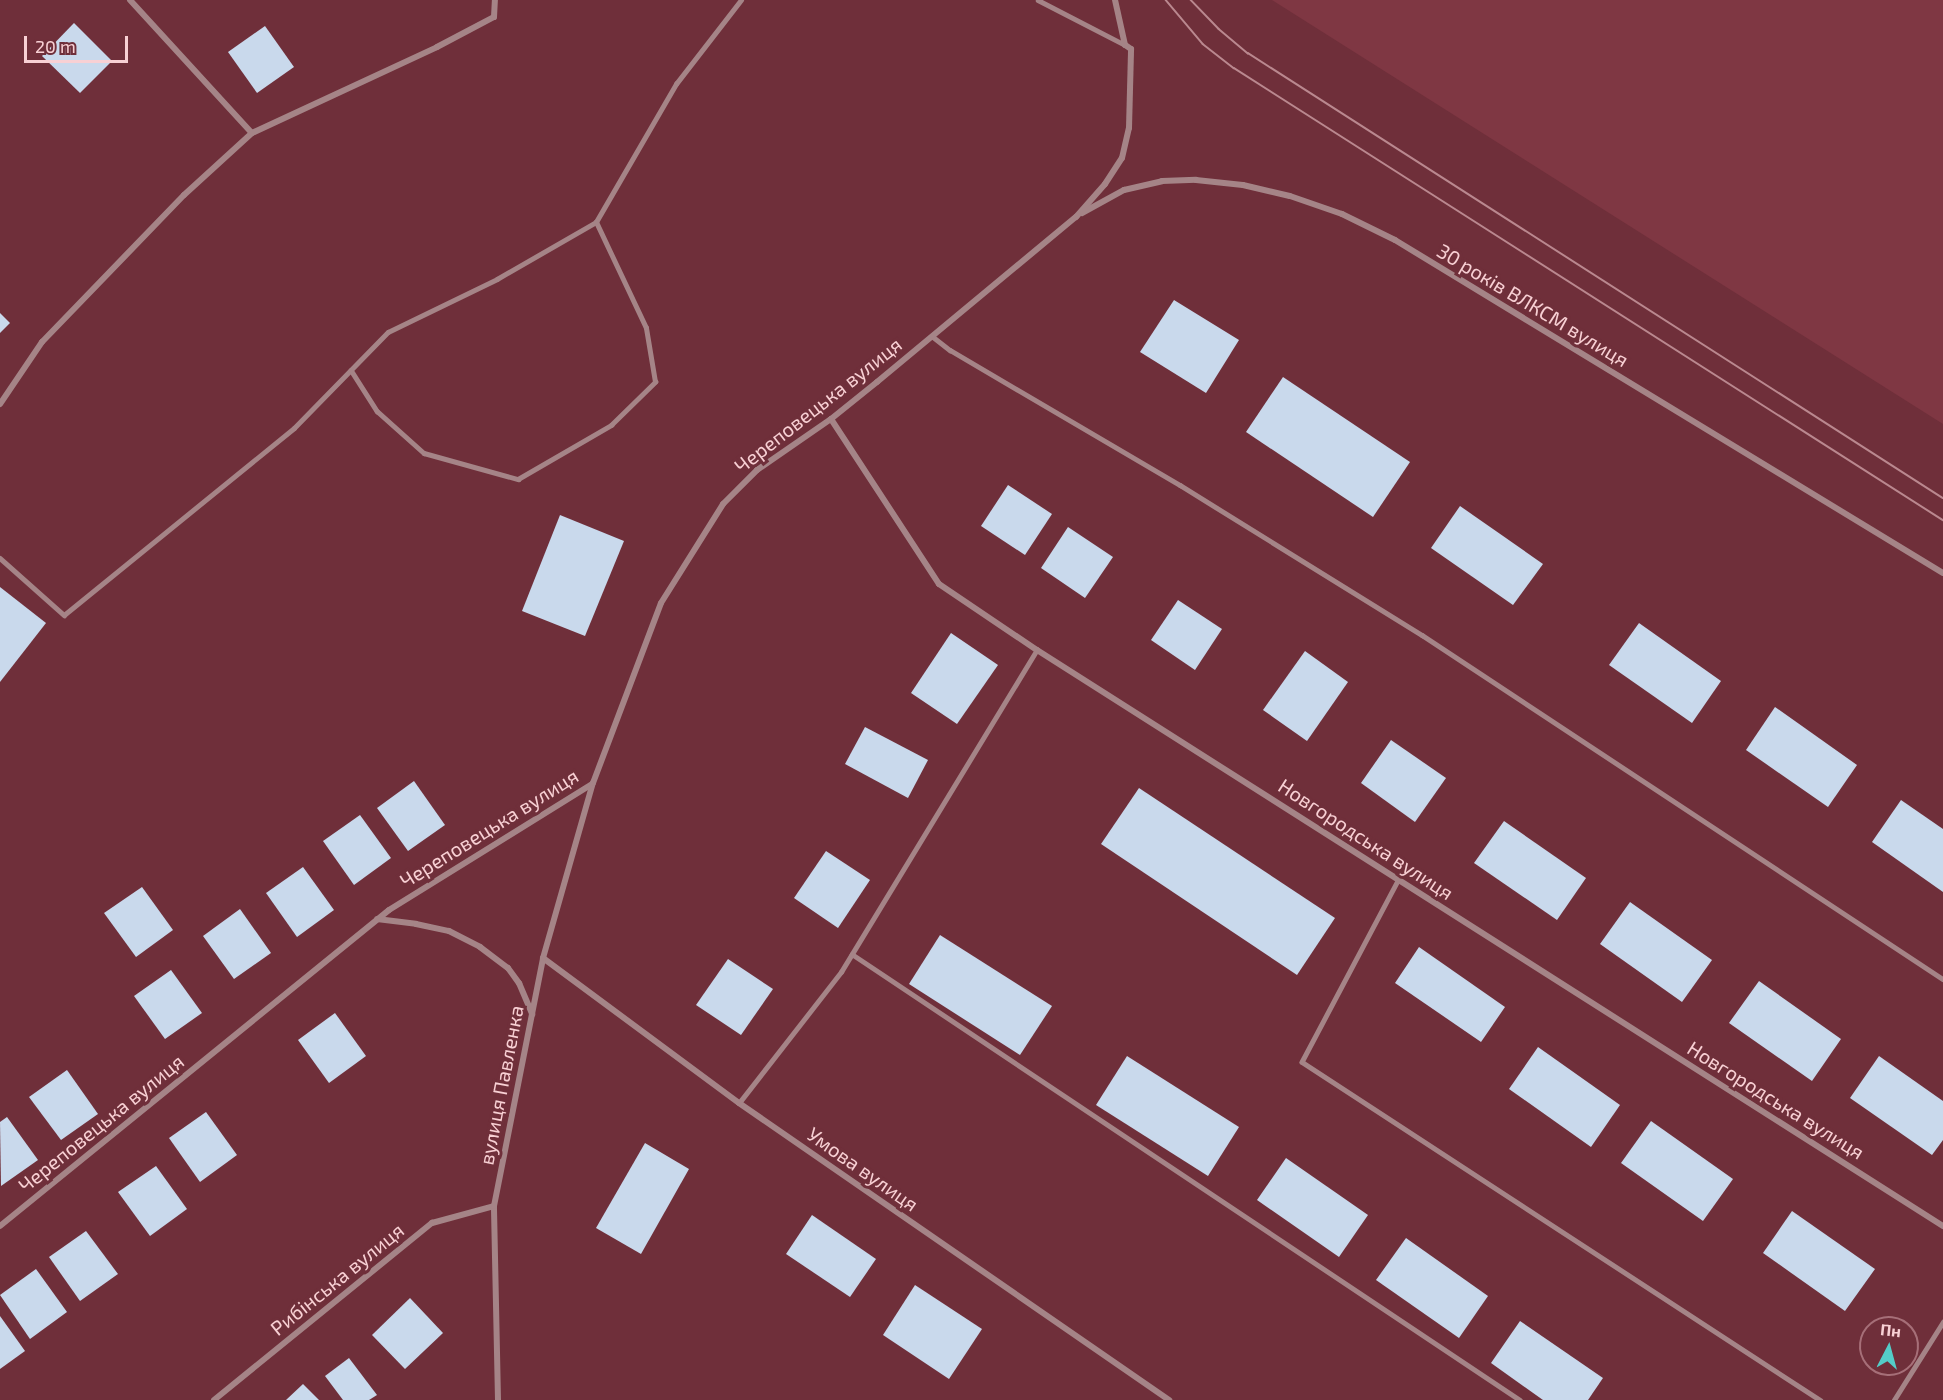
<!DOCTYPE html>
<html>
<head>
<meta charset="utf-8">
<style>
  body { margin:0 }
  #map { position:relative; width:1943px; height:1400px; overflow:hidden; background:#6f2f3a; font-family:"Exo 2",sans-serif }
  div>[style] { position:absolute }
  [style*='--x'] { left:calc(var(--x)*1px); top:calc(var(--y)*1px); width:calc(var(--w)*1px); rotate:calc(var(--a)*1deg) }
  .built>* { inset:0; background:#7f3743 }
  .building>* { inset:0; background:#c9d9ec }
  .service>* { height:4.5px; margin:-2.25px; padding:0 2.25px; transform-origin:2.25px; border-radius:2.25px; background:#a58487 }
  .minor>* { height:6px; margin:-3px; padding:0 3px; transform-origin:3px; border-radius:3px; background:#a58487 }
  .tram>* { height:1.5px; margin:-0.75px; padding:0 0.75px; transform-origin:0.75px; border-radius:0.75px; background:#ba888f }
  span { translate:-50% -50%; white-space:nowrap; text-align:center; line-height:1.15; -webkit-text-stroke:6px #6f2f3a; paint-order:stroke }
  .street-label { font-size:20px; color:#f8d0d4 }
  .north { position:absolute; left:1859px; top:1316px; width:60px; height:60px; box-sizing:border-box; background:#6f2f3a; border:2px solid #a66f78; border-radius:50%; rotate:6deg; font-size:16px; font-weight:700; line-height:24px; text-align:center; color:#f8d0d4 }
  .north::after { content:''; display:block; margin:auto; width:21px; height:27px; background:#54cdc8; clip-path:polygon(50% 0,100% 100%,50% 72%,0 100%) }
  .scale { position:absolute; left:24px; top:36px; width:104px; height:27px; box-sizing:border-box; border:3px solid #f8d0d4; border-top:0; padding-left:8px; font-size:18px; line-height:21px; white-space:nowrap; color:#f8d0d4; -webkit-text-stroke:4px #6f2f3a; paint-order:stroke }
</style>
</head>
<body>
<div id="map">
  <div class="built">
    <div style="clip-path:polygon(1272px 0,1943px 0,1943px 424px)"></div>
  </div>
  <div class="building">
    <div style="clip-path:polygon(74px 23px,112px 61px,80px 93px,42px 56px)"></div>
    <div style="clip-path:polygon(265px 26px,294px 67px,257px 93px,228px 52px)"></div>
    <div style="clip-path:polygon(1174px 300px,1239px 340px,1206px 393px,1140px 352px)"></div>
    <div style="clip-path:polygon(0 313px,10px 323px,0 333px)"></div>
    <div style="clip-path:polygon(1283px 377px,1410px 462px,1373px 517px,1246px 432px)"></div>
    <div style="clip-path:polygon(1008px 485px,1052px 514px,1025px 555px,981px 526px)"></div>
    <div style="clip-path:polygon(1460px 506px,1543px 564px,1513px 605px,1431px 548px)"></div>
    <div style="clip-path:polygon(560px 515px,624px 541px,585px 636px,522px 611px)"></div>
    <div style="clip-path:polygon(1068px 527px,1113px 557px,1085px 598px,1041px 568px)"></div>
    <div style="clip-path:polygon(0 587px,46px 623px,0 682px)"></div>
    <div style="clip-path:polygon(1178px 600px,1222px 629px,1195px 670px,1151px 640px)"></div>
    <div style="clip-path:polygon(1639px 623px,1721px 681px,1692px 723px,1609px 665px)"></div>
    <div style="clip-path:polygon(951px 633px,998px 665px,957px 724px,911px 693px)"></div>
    <div style="clip-path:polygon(1305px 651px,1348px 682px,1307px 741px,1263px 710px)"></div>
    <div style="clip-path:polygon(1775px 707px,1857px 765px,1828px 807px,1746px 750px)"></div>
    <div style="clip-path:polygon(865px 727px,928px 760px,908px 798px,845px 764px)"></div>
    <div style="clip-path:polygon(1391px 740px,1446px 778px,1415px 822px,1361px 783px)"></div>
    <div style="clip-path:polygon(414px 781px,445px 825px,408px 851px,377px 808px)"></div>
    <div style="clip-path:polygon(1139px 788px,1335px 918px,1297px 975px,1101px 844px)"></div>
    <div style="clip-path:polygon(1901px 800px,1943px 829px,1943px 892px,1872px 842px)"></div>
    <div style="clip-path:polygon(360px 815px,391px 858px,354px 885px,323px 841px)"></div>
    <div style="clip-path:polygon(1504px 821px,1586px 878px,1557px 920px,1474px 863px)"></div>
    <div style="clip-path:polygon(826px 851px,870px 880px,838px 928px,794px 898px)"></div>
    <div style="clip-path:polygon(303px 867px,334px 910px,297px 937px,266px 893px)"></div>
    <div style="clip-path:polygon(142px 887px,173px 930px,136px 957px,104px 913px)"></div>
    <div style="clip-path:polygon(1630px 902px,1712px 960px,1682px 1002px,1600px 944px)"></div>
    <div style="clip-path:polygon(240px 909px,271px 953px,234px 979px,203px 936px)"></div>
    <div style="clip-path:polygon(940px 935px,1052px 1006px,1020px 1055px,909px 984px)"></div>
    <div style="clip-path:polygon(1419px 947px,1505px 1007px,1481px 1042px,1395px 983px)"></div>
    <div style="clip-path:polygon(728px 959px,773px 989px,741px 1035px,696px 1005px)"></div>
    <div style="clip-path:polygon(171px 970px,202px 1013px,165px 1039px,134px 996px)"></div>
    <div style="clip-path:polygon(1759px 981px,1841px 1039px,1812px 1081px,1729px 1023px)"></div>
    <div style="clip-path:polygon(335px 1013px,366px 1056px,329px 1083px,298px 1040px)"></div>
    <div style="clip-path:polygon(1538px 1047px,1620px 1105px,1591px 1147px,1509px 1089px)"></div>
    <div style="clip-path:polygon(1127px 1056px,1239px 1127px,1208px 1176px,1096px 1105px)"></div>
    <div style="clip-path:polygon(1879px 1056px,1943px 1101px,1943px 1140px,1932px 1155px,1850px 1098px)"></div>
    <div style="clip-path:polygon(67px 1070px,98px 1114px,61px 1140px,29px 1097px)"></div>
    <div style="clip-path:polygon(206px 1112px,237px 1155px,200px 1182px,169px 1138px)"></div>
    <div style="clip-path:polygon(7px 1117px,38px 1160px,1px 1186px,0 1122px)"></div>
    <div style="clip-path:polygon(1651px 1121px,1733px 1179px,1703px 1221px,1621px 1163px)"></div>
    <div style="clip-path:polygon(645px 1143px,689px 1169px,641px 1254px,596px 1228px)"></div>
    <div style="clip-path:polygon(1286px 1158px,1368px 1215px,1339px 1257px,1257px 1200px)"></div>
    <div style="clip-path:polygon(156px 1166px,187px 1209px,150px 1236px,118px 1192px)"></div>
    <div style="clip-path:polygon(1792px 1211px,1875px 1269px,1845px 1311px,1763px 1253px)"></div>
    <div style="clip-path:polygon(812px 1215px,876px 1259px,850px 1297px,786px 1254px)"></div>
    <div style="clip-path:polygon(86px 1231px,118px 1274px,80px 1301px,49px 1257px)"></div>
    <div style="clip-path:polygon(1406px 1238px,1488px 1296px,1459px 1338px,1376px 1280px)"></div>
    <div style="clip-path:polygon(36px 1269px,67px 1312px,30px 1339px,0 1295px)"></div>
    <div style="clip-path:polygon(915px 1285px,982px 1329px,949px 1379px,883px 1335px)"></div>
    <div style="clip-path:polygon(410px 1298px,443px 1333px,405px 1369px,372px 1335px)"></div>
    <div style="clip-path:polygon(0 1316px,25px 1351px,0 1369px)"></div>
    <div style="clip-path:polygon(1520px 1321px,1603px 1378px,1588px 1400px,1543px 1400px,1491px 1363px)"></div>
    <div style="clip-path:polygon(349px 1358px,377px 1395px,369px 1400px,343px 1400px,325px 1376px)"></div>
    <div style="clip-path:polygon(303px 1384px,319px 1400px,286px 1400px)"></div>
  </div>
  <div class="service">
    <div style="--x:1038;--y:0;--w:98;--a:27.3"></div>
    <div style="--x:932;--y:336;--w:23;--a:38"></div>
    <div style="--x:950;--y:350;--w:267;--a:30.4"></div>
    <div style="--x:1180;--y:485;--w:285;--a:31.8"></div>
    <div style="--x:1422;--y:635;--w:624;--a:33.44"></div>
    <div style="--x:351;--y:370;--w:49;--a:57.6"></div>
    <div style="--x:377;--y:411;--w:63;--a:41.8"></div>
    <div style="--x:424;--y:453;--w:98;--a:15.5"></div>
    <div style="--x:518;--y:479;--w:108;--a:-30.1"></div>
    <div style="--x:611;--y:425;--w:62;--a:-44.3"></div>
    <div style="--x:655;--y:382;--w:55;--a:-99.5"></div>
    <div style="--x:646;--y:328;--w:117;--a:-115.3"></div>
    <div style="--x:0;--y:558;--w:86;--a:41.7"></div>
    <div style="--x:64;--y:615;--w:296;--a:-39.1"></div>
    <div style="--x:294;--y:428;--w:134;--a:-45.6"></div>
    <div style="--x:388;--y:332;--w:121;--a:-25.9"></div>
    <div style="--x:497;--y:279;--w:114;--a:-29.9"></div>
    <div style="--x:596;--y:222;--w:160;--a:-59.9"></div>
    <div style="--x:676;--y:84;--w:106;--a:-52.3"></div>
    <div style="--x:1399;--y:879;--w:207;--a:117.9"></div>
    <div style="--x:1302;--y:1062;--w:619;--a:33.12"></div>
    <div style="--x:852;--y:954;--w:803;--a:33.73"></div>
    <div style="--x:739;--y:1103;--w:166;--a:-52.1"></div>
    <div style="--x:841;--y:972;--w:377;--a:-58.7"></div>
    <div style="--x:1894;--y:1400;--w:92;--a:-57.9"></div>
  </div>
  <div class="minor">
    <div style="--x:130;--y:0;--w:180;--a:47.5"></div>
    <div style="--x:1082;--y:213;--w:48;--a:-28.7"></div>
    <div style="--x:1124;--y:190;--w:39;--a:-13"></div>
    <div style="--x:1162;--y:181;--w:34;--a:-2"></div>
    <div style="--x:1196;--y:180;--w:47;--a:6.1"></div>
    <div style="--x:1243;--y:185;--w:48;--a:13.2"></div>
    <div style="--x:1290;--y:196;--w:55;--a:19.1"></div>
    <div style="--x:1342;--y:214;--w:59;--a:26.1"></div>
    <div style="--x:1395;--y:240;--w:641;--a:31.29"></div>
    <div style="--x:0;--y:404;--w:75;--a:-55.9"></div>
    <div style="--x:42;--y:342;--w:204;--a:-46"></div>
    <div style="--x:184;--y:195;--w:92;--a:-42.4"></div>
    <div style="--x:252;--y:133;--w:204;--a:-24.9"></div>
    <div style="--x:437;--y:47;--w:64;--a:-27.8"></div>
    <div style="--x:494;--y:17;--w:17;--a:-87"></div>
    <div style="--x:831;--y:419;--w:197;--a:56.8"></div>
    <div style="--x:939;--y:584;--w:118;--a:34"></div>
    <div style="--x:1037;--y:650;--w:1074;--a:32.45"></div>
    <div style="--x:377;--y:919;--w:39;--a:7"></div>
    <div style="--x:416;--y:924;--w:34;--a:12"></div>
    <div style="--x:449;--y:931;--w:35;--a:27"></div>
    <div style="--x:480;--y:947;--w:35;--a:37"></div>
    <div style="--x:508;--y:968;--w:19;--a:54"></div>
    <div style="--x:519;--y:983;--w:34;--a:67"></div>
    <div style="--x:543;--y:958;--w:244;--a:36.5"></div>
    <div style="--x:739;--y:1103;--w:523;--a:34.63"></div>
    <div style="--x:0;--y:1226;--w:501;--a:-39.09"></div>
    <div style="--x:389;--y:910;--w:239;--a:-31.8"></div>
    <div style="--x:214;--y:1400;--w:281;--a:-39.1"></div>
    <div style="--x:432;--y:1223;--w:64;--a:-15.3"></div>
    <div style="--x:498;--y:1400;--w:194;--a:-91.2"></div>
    <div style="--x:494;--y:1206;--w:253;--a:-78.8"></div>
    <div style="--x:543;--y:958;--w:182;--a:-74.1"></div>
    <div style="--x:593;--y:783;--w:192;--a:-69.3"></div>
    <div style="--x:661;--y:603;--w:117;--a:-57.9"></div>
    <div style="--x:723;--y:504;--w:48;--a:-45"></div>
    <div style="--x:757;--y:470;--w:90;--a:-34.6"></div>
    <div style="--x:831;--y:419;--w:59;--a:-38.8"></div>
    <div style="--x:877;--y:382;--w:259;--a:-39.7"></div>
    <div style="--x:1076;--y:217;--w:44;--a:-48.7"></div>
    <div style="--x:1105;--y:184;--w:31;--a:-57"></div>
    <div style="--x:1122;--y:158;--w:31;--a:-77"></div>
    <div style="--x:1129;--y:128;--w:79;--a:-88.5"></div>
    <div style="--x:1131;--y:49;--w:7;--a:-146"></div>
    <div style="--x:1125;--y:45;--w:46;--a:-102.5"></div>
  </div>
  <div class="tram">
    <div style="--x:1166;--y:0;--w:57;--a:49.9"></div>
    <div style="--x:1203;--y:44;--w:39;--a:38"></div>
    <div style="--x:1234;--y:68;--w:841;--a:32.52"></div>
    <div style="--x:1191;--y:0;--w:40;--a:46"></div>
    <div style="--x:1219;--y:29;--w:38;--a:40"></div>
    <div style="--x:1248;--y:53;--w:825;--a:32.63"></div>
  </div>
  <div class="street-label">
    <span style="left:1533px;top:305px;rotate:31deg">30 років ВЛКСМ вулиця</span>
    <span style="left:818px;top:405px;rotate:-38deg">Череповецька вулиця</span>
    <span style="left:489px;top:828px;rotate:-32deg">Череповецька вулиця</span>
    <span style="left:1366px;top:839px;rotate:33deg">Новгородська вулиця</span>
    <span style="left:501px;top:1085px;rotate:-79deg">вулиця Павленка</span>
    <span style="left:1776px;top:1100px;rotate:32deg">Новгородська вулиця</span>
    <span style="left:101px;top:1123px;rotate:-39deg">Череповецька вулиця</span>
    <span style="left:863px;top:1169px;rotate:35deg">Умова вулиця</span>
    <span style="left:337px;top:1279px;rotate:-39deg">Рибінська вулиця</span>
  </div>
  <div class="north">Пн</div>
  <div class="scale">20 m</div>
</div>
</body>
</html>
